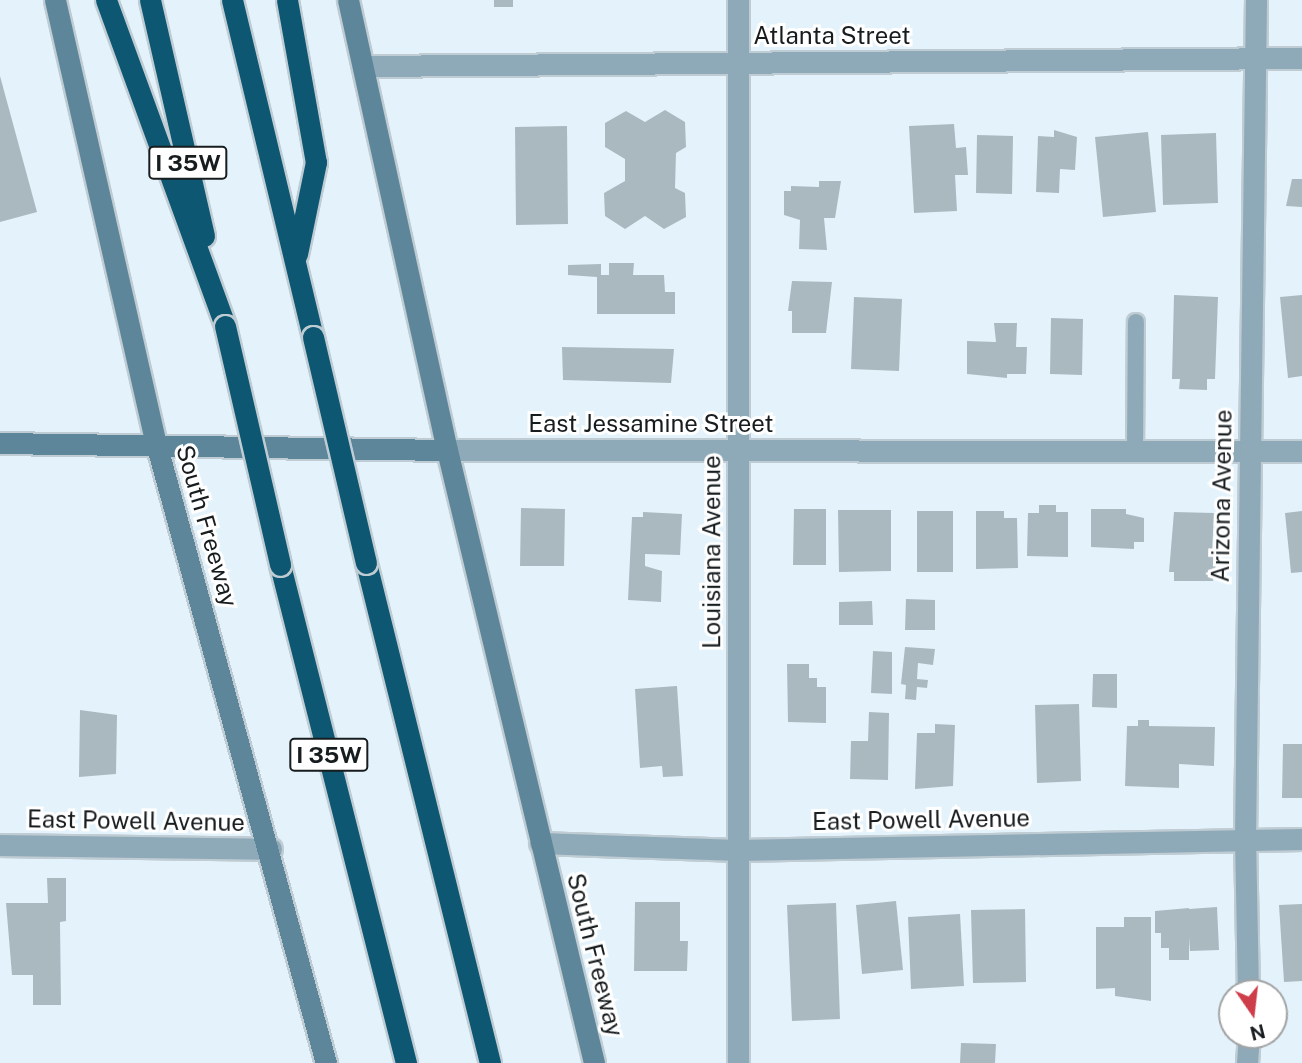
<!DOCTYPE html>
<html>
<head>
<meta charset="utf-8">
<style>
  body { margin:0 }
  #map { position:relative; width:1302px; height:1063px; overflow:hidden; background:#e4f3fb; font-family:"Public Sans",sans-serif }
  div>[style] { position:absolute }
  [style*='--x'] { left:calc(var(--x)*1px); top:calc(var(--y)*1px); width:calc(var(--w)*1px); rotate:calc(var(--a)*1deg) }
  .building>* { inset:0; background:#aab9c0 }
  .roads { filter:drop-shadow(2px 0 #bfccd3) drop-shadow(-2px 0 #bfccd3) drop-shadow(0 2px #bfccd3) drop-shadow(0 -2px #bfccd3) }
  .lane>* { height:16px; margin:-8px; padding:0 8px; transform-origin:8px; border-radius:8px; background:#8ea9b7 }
  .street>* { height:21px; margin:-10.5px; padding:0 10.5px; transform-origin:10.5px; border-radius:10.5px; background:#8ea9b7 }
  .secondary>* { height:21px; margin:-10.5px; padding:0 10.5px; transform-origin:10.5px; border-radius:10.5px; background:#5d869a }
  .highway>* { height:21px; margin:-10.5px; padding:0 10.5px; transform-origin:10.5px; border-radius:10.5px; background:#0d5773 }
  .bridges { filter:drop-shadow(2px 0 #bfccd3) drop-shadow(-2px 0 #bfccd3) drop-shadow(0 2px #bfccd3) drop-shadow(0 -2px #bfccd3) }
  .highway-bridge>* { height:21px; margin:-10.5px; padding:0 10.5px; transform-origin:10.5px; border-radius:10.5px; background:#0d5773 }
  span { translate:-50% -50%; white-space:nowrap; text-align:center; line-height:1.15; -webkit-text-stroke:6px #fff; paint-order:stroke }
  .shield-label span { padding:2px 5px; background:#fff; border:2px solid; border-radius:5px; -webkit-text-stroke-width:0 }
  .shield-label { font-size:23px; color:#171c1f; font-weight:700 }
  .street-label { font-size:24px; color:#171c1f }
  .north { position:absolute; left:1218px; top:979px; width:70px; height:70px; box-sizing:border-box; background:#fff; border:2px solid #a2a4a5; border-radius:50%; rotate:166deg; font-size:19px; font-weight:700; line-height:28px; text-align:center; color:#171c1f }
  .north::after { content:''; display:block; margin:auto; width:24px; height:32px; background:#ce3e4a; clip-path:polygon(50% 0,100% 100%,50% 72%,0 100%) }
</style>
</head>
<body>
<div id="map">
  <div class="building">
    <div style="clip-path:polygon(494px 0,513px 0,513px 7px,494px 7px)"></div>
    <div style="clip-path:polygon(0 76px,37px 212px,0 222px)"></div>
    <div style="clip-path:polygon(665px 110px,685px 122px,686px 147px,676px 153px,675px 188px,685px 193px,686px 217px,664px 229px,645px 216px,625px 229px,605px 216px,604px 193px,625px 181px,625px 159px,605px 147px,605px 123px,626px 111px,645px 122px)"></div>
    <div style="clip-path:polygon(954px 124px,956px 148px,966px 147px,968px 175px,955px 175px,957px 211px,914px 213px,909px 126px)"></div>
    <div style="clip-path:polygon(567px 126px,568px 224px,516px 225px,515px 127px)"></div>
    <div style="clip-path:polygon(1054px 130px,1077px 137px,1075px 170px,1060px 169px,1059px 193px,1036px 192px,1038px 136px,1054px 137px)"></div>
    <div style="clip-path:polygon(1148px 132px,1156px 212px,1103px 217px,1095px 137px)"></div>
    <div style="clip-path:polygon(1216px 133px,1218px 203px,1163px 205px,1161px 135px)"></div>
    <div style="clip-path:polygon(977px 135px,1013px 136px,1012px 194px,976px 193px)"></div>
    <div style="clip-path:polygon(1292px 179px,1302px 179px,1302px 207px,1286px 206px)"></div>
    <div style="clip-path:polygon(819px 181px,841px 181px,835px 218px,824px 218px,827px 250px,799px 249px,800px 220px,784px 215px,784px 191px,791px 191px,791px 186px,819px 187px)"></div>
    <div style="clip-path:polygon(609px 263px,634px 263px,633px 275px,664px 275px,665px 292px,675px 292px,675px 314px,597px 314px,597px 277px,568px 275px,568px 265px,601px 264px,601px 275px,609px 275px)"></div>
    <div style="clip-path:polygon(792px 281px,832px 282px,826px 333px,792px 333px,792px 311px,788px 311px)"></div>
    <div style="clip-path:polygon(1174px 295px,1218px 297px,1215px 379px,1207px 379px,1207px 390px,1179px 389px,1180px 379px,1172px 379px)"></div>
    <div style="clip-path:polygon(1302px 295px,1302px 376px,1288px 378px,1280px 297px)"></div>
    <div style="clip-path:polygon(854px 297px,902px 299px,899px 371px,851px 369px)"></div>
    <div style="clip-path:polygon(1051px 318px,1083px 319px,1082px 375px,1050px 374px)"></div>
    <div style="clip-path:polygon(994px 323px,1017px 323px,1016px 347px,1027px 347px,1026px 374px,1007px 374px,1007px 378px,967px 374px,967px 341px,996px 342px)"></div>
    <div style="clip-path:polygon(562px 347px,674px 349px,671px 383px,563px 380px)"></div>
    <div style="clip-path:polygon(1039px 505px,1056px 505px,1056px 512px,1068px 512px,1068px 557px,1027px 556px,1028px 513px,1039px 513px)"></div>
    <div style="clip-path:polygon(521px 508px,565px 509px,564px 566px,520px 566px)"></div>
    <div style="clip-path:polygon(794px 509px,826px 509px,826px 565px,793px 565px)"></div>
    <div style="clip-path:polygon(1091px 509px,1126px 509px,1126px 514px,1144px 518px,1144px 542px,1134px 542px,1134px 549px,1091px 547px)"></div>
    <div style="clip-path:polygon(838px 510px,891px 510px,891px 571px,839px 572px)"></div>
    <div style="clip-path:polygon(917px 511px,953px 511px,953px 572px,917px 572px)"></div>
    <div style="clip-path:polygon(976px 511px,1004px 511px,1004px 518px,1017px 518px,1018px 568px,976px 569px)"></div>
    <div style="clip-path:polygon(1302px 511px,1302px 572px,1291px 573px,1285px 513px)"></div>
    <div style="clip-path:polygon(643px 512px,682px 514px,680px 555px,645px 554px,645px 566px,662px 571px,661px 602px,628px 600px,632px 517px,643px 517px)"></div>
    <div style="clip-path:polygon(1174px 512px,1214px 513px,1212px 553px,1218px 554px,1213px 581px,1174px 581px,1174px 572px,1169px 572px)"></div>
    <div style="clip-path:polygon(906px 599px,935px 600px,935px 630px,905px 630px)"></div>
    <div style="clip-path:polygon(872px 601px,873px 625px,839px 625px,839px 602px)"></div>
    <div style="clip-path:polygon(905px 647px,935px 649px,933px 665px,918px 663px,917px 679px,928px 680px,927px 688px,917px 687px,916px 700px,905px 699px,906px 685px,901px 684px)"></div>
    <div style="clip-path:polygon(873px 651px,892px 652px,892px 694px,871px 693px)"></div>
    <div style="clip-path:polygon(787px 664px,809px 664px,809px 678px,817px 678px,817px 687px,826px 687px,826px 723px,788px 722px)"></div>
    <div style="clip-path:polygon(1093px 674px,1117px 674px,1117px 708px,1092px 707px)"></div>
    <div style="clip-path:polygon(677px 686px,683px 776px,663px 777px,662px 766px,640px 768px,635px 689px)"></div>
    <div style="clip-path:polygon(1079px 704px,1081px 781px,1037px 783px,1035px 705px)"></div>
    <div style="clip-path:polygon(80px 710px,117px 715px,116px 774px,79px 777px)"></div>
    <div style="clip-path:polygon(869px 712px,889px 713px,888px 780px,850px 779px,851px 741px,868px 741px)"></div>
    <div style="clip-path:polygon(1138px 720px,1149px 720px,1149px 726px,1215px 727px,1214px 766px,1179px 764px,1179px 788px,1125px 786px,1127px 726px,1138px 726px)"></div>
    <div style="clip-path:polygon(935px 724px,955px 725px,953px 786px,915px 789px,917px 733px,935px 733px)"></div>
    <div style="clip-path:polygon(1283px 744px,1302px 744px,1302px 798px,1282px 798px)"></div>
    <div style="clip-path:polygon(47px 878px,66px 878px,66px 921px,60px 922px,61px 1005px,33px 1005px,33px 975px,12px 975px,6px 903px,48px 903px)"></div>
    <div style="clip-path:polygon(896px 901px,903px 970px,862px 974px,856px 905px)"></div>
    <div style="clip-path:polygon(635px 902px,680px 902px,680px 941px,688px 941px,687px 971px,634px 971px)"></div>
    <div style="clip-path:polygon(836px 903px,840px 1019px,792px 1021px,787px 905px)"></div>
    <div style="clip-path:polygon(1302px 904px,1302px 981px,1284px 982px,1279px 905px)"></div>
    <div style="clip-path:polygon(1217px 907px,1219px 950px,1190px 951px,1189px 937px,1189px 960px,1169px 960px,1169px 948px,1161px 948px,1161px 933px,1155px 933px,1155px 911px,1189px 908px,1191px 933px,1189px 909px)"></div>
    <div style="clip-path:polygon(1025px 909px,1026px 982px,973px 983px,971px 910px)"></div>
    <div style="clip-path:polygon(960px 914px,964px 986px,911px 989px,908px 917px)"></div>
    <div style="clip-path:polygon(1124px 917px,1151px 917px,1151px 1001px,1115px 996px,1115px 988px,1096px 989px,1096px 927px,1124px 927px)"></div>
    <div style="clip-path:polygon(961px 1043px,996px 1044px,995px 1063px,960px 1063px)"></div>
  </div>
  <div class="roads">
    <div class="lane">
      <div style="--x:1135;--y:451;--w:129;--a:-89.6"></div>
    </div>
    <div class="street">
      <div style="--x:738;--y:0;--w:1063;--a:90"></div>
      <div style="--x:363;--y:66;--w:939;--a:-0.49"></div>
      <div style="--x:447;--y:450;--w:855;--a:0.07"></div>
      <div style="--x:540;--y:843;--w:198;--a:2"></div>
      <div style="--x:738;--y:850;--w:564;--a:-1.12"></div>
      <div style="--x:0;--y:845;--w:271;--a:0.8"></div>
      <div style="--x:1248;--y:993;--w:154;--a:-91.1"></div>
      <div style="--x:1245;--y:839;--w:839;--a:-89.25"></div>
      <div style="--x:1247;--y:1063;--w:28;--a:-86"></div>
    </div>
    <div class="secondary">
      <div style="--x:55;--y:0;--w:454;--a:77.2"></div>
      <div style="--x:156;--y:443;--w:643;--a:74.67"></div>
      <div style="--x:348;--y:0;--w:461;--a:77.6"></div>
      <div style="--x:447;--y:450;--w:630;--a:76.51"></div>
      <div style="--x:0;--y:443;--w:447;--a:0.9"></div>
    </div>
    <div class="highway">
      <div style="--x:106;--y:0;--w:347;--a:69.9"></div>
      <div style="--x:150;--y:0;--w:242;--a:77.1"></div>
      <div style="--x:232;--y:0;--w:347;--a:76.5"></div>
      <div style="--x:287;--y:0;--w:165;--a:79.9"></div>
      <div style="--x:316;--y:162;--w:94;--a:101.7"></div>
      <div style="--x:366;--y:563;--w:515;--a:76.07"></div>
      <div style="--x:280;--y:565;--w:514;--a:75.8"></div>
    </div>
  </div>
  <div class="bridges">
    <div class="highway-bridge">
      <div style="--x:225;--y:326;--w:245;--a:77"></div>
      <div style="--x:313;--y:337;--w:232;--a:76.8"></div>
    </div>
  </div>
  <div class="shield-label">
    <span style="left:188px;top:163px">I 35W</span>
    <span style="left:329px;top:755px">I 35W</span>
  </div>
  <div class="street-label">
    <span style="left:832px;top:36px">Atlanta Street</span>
    <span style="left:651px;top:424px">East Jessamine Street</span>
    <span style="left:1222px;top:496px;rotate:-89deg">Arizona Avenue</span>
    <span style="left:207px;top:526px;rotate:74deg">South Freeway</span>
    <span style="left:712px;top:552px;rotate:-90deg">Louisiana Avenue</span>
    <span style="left:921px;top:820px;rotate:-1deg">East Powell Avenue</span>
    <span style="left:136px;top:821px;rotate:1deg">East Powell Avenue</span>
    <span style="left:595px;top:955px;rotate:76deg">South Freeway</span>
  </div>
  <div class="north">N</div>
</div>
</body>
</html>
